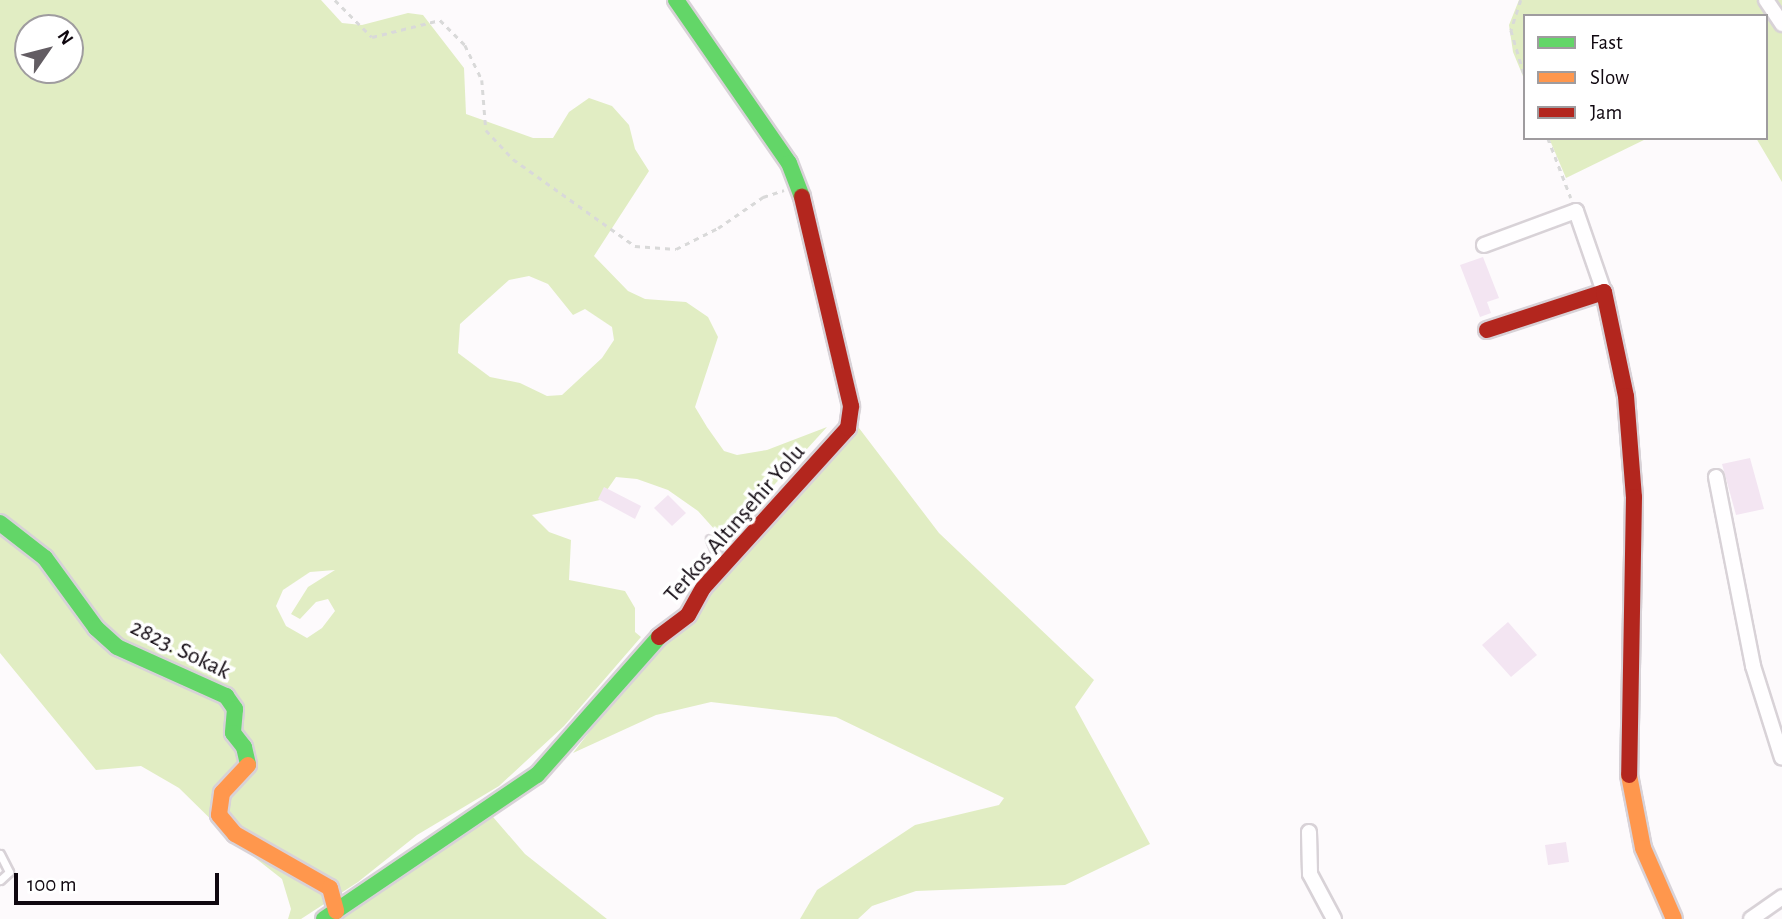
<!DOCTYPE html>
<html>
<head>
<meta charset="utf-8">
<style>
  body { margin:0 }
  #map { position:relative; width:1782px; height:919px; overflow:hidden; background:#fdfafc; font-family:"Alegreya Sans",sans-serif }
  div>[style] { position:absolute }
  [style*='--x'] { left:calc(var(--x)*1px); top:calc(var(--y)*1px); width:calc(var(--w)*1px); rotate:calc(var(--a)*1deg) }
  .green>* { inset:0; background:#e1edc3 }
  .building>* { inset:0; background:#f3e5f2 }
  .path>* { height:2.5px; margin-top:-1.25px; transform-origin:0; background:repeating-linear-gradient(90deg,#d9d9d9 0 5px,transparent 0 10px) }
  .roads { filter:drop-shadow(2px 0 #d8d2d7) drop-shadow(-2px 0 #d8d2d7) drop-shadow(0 2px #d8d2d7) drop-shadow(0 -2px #d8d2d7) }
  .lane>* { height:7px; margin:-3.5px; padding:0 3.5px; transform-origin:3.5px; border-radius:3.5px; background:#fffeff }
  .street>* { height:14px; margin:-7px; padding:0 7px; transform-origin:7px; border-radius:7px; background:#fffeff }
  .fast>* { height:16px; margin:-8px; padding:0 8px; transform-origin:8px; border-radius:8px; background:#63d668 }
  .slow>* { height:16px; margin:-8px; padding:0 8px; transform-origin:8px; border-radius:8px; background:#ff974d }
  .jam>* { height:16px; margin:-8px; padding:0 8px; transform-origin:8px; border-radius:8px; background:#b3261e }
  span { translate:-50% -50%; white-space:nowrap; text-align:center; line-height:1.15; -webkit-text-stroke:7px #fff; paint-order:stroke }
  .street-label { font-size:24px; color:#100810 }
  .legend { position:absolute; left:1523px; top:14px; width:245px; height:126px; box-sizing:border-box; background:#fff; border:2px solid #9f9c9f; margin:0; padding:9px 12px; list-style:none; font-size:21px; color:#100810 }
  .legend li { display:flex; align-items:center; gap:14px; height:35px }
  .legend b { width:35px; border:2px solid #9f9c9f }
  .north { position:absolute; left:14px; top:14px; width:70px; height:70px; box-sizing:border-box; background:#fff; border:2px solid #9f9c9f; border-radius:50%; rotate:55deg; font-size:19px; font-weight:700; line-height:28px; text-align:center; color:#100810 }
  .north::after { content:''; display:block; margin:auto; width:24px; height:32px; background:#635d63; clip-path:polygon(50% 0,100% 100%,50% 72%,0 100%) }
  .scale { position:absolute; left:14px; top:873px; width:205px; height:32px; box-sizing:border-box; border:4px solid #100810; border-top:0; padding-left:9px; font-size:21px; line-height:24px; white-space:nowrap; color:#100810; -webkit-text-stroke:5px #fff; paint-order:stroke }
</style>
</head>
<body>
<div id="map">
  <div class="green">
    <div style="clip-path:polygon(evenodd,0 0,321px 0,342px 23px,362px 25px,408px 13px,423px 15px,464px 68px,466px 114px,533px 138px,553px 138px,569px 112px,589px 98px,612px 106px,629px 125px,635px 149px,649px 171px,594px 256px,628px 291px,645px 299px,686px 302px,708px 317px,718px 337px,695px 407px,707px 427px,724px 451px,737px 455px,767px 450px,827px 427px,724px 540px,698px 511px,668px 490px,637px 479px,616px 477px,600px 500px,532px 515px,549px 532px,571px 540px,569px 580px,625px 591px,635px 608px,635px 632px,641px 637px,564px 726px,499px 786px,417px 835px,358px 882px,301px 919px,288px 919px,291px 909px,282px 879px,231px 839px,179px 788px,141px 766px,96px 770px,0 653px,0 0,28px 28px,70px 28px,70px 70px,28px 70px,28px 28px,0 0,529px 276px,548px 284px,573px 315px,585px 309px,612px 327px,614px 340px,602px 358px,562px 395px,547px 396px,520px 383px,490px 377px,458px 353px,460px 324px,509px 280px,529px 276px,0 0,335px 570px,308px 587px,291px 614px,300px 619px,316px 602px,328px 599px,335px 611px,322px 628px,307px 638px,286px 626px,276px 606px,283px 590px,310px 572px,335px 570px)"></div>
    <div style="clip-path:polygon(1519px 0,1782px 0,1782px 182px,1756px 138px,1766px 138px,1766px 16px,1525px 16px,1525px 81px,1513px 52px,1509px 25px)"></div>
    <div style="clip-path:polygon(1549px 138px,1648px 138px,1566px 178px)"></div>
    <div style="clip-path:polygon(846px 411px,939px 533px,1094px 680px,1075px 707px,1150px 844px,1065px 885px,916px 891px,872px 906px,858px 919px,800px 919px,817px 890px,915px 825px,999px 805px,1004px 798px,836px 717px,711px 702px,656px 715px,573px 753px,644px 661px,689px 621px,815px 468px)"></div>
    <div style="clip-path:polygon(493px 817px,525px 854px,607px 919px,328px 919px)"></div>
  </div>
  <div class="building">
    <div style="clip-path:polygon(1483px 257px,1499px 298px,1487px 302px,1491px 313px,1480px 317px,1460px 265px)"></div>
    <div style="clip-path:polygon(1750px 458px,1764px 509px,1736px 515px,1722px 464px)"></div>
    <div style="clip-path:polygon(604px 487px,641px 506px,635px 519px,598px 499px)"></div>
    <div style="clip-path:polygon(668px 495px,686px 513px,672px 526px,654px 508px)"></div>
    <div style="clip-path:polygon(1508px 622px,1537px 655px,1511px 677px,1482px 645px)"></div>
    <div style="clip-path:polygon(1566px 842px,1569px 862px,1548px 865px,1545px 845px)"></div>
  </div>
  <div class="path">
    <div style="--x:335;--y:0;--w:52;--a:45"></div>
    <div style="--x:372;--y:37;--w:70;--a:-14"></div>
    <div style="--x:440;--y:20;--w:35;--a:45"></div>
    <div style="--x:465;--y:45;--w:39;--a:64"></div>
    <div style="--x:482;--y:80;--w:50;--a:85.4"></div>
    <div style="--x:486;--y:130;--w:40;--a:47"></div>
    <div style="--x:513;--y:159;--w:150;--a:35.5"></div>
    <div style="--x:635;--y:246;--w:41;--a:4.2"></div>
    <div style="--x:676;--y:249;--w:47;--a:-26.6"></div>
    <div style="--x:718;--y:228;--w:55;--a:-34.6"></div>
    <div style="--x:763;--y:197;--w:22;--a:-18"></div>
    <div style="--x:1521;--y:0;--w:32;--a:108"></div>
    <div style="--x:1511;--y:30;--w:49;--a:73.4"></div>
    <div style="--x:1548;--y:138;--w:64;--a:69"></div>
  </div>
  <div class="roads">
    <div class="lane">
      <div style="--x:710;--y:539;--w:27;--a:68"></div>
      <div style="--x:0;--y:854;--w:20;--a:63"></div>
      <div style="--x:9;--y:872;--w:12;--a:138"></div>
    </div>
    <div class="street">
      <div style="--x:1766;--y:0;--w:29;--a:56"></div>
      <div style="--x:1484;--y:245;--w:98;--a:-20.3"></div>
      <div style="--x:1576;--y:211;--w:86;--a:70.9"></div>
      <div style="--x:1716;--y:477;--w:193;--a:78.9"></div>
      <div style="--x:1753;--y:666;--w:96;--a:72.5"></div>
      <div style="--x:1309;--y:832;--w:42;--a:88.6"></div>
      <div style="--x:1310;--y:874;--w:51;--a:61.9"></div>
      <div style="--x:1751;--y:919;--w:38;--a:-35"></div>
    </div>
    <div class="fast">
      <div style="--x:676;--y:0;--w:198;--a:55.3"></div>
      <div style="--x:789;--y:163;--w:36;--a:69"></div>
      <div style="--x:0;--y:523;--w:57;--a:37.9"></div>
      <div style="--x:45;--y:558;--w:87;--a:53.9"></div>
      <div style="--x:96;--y:628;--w:28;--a:42"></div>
      <div style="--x:117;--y:647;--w:120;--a:24.2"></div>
      <div style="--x:226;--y:696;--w:16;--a:55"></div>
      <div style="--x:235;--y:709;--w:24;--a:95"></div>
      <div style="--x:233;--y:733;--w:18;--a:52"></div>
      <div style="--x:244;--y:747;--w:18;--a:77"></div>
      <div style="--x:324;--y:919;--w:257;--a:-34.1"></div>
      <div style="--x:537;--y:775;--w:184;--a:-48.5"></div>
    </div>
    <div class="slow">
      <div style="--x:248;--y:765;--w:38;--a:133"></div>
      <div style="--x:222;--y:793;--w:22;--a:98"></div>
      <div style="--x:219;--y:815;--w:25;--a:50"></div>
      <div style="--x:235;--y:834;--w:109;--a:29.6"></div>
      <div style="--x:330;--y:888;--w:24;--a:75"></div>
      <div style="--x:1629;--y:775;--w:74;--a:79.1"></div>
      <div style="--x:1643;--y:848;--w:77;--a:66.4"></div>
    </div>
    <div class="jam">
      <div style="--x:1487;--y:330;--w:123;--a:-18"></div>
      <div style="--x:1604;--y:292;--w:106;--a:78.1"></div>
      <div style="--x:1626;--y:396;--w:101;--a:85.5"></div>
      <div style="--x:1634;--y:497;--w:278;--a:91"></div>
      <div style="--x:659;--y:637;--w:36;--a:-37"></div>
      <div style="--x:688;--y:615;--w:31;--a:-61"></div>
      <div style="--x:703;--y:588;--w:216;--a:-47.8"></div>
      <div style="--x:848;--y:428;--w:22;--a:-82"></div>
      <div style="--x:851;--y:406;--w:215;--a:-103.2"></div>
    </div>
  </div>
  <div class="street-label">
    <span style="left:735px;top:524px;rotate:-49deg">Terkos Altınşehir Yolu</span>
    <span style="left:180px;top:650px;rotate:26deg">2823. Sokak</span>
  </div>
  <ul class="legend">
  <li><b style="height:9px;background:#63d668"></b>Fast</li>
  <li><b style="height:9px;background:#ff974d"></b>Slow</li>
  <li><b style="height:9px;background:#b3261e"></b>Jam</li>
  </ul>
  <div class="north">N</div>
  <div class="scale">100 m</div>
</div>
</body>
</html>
